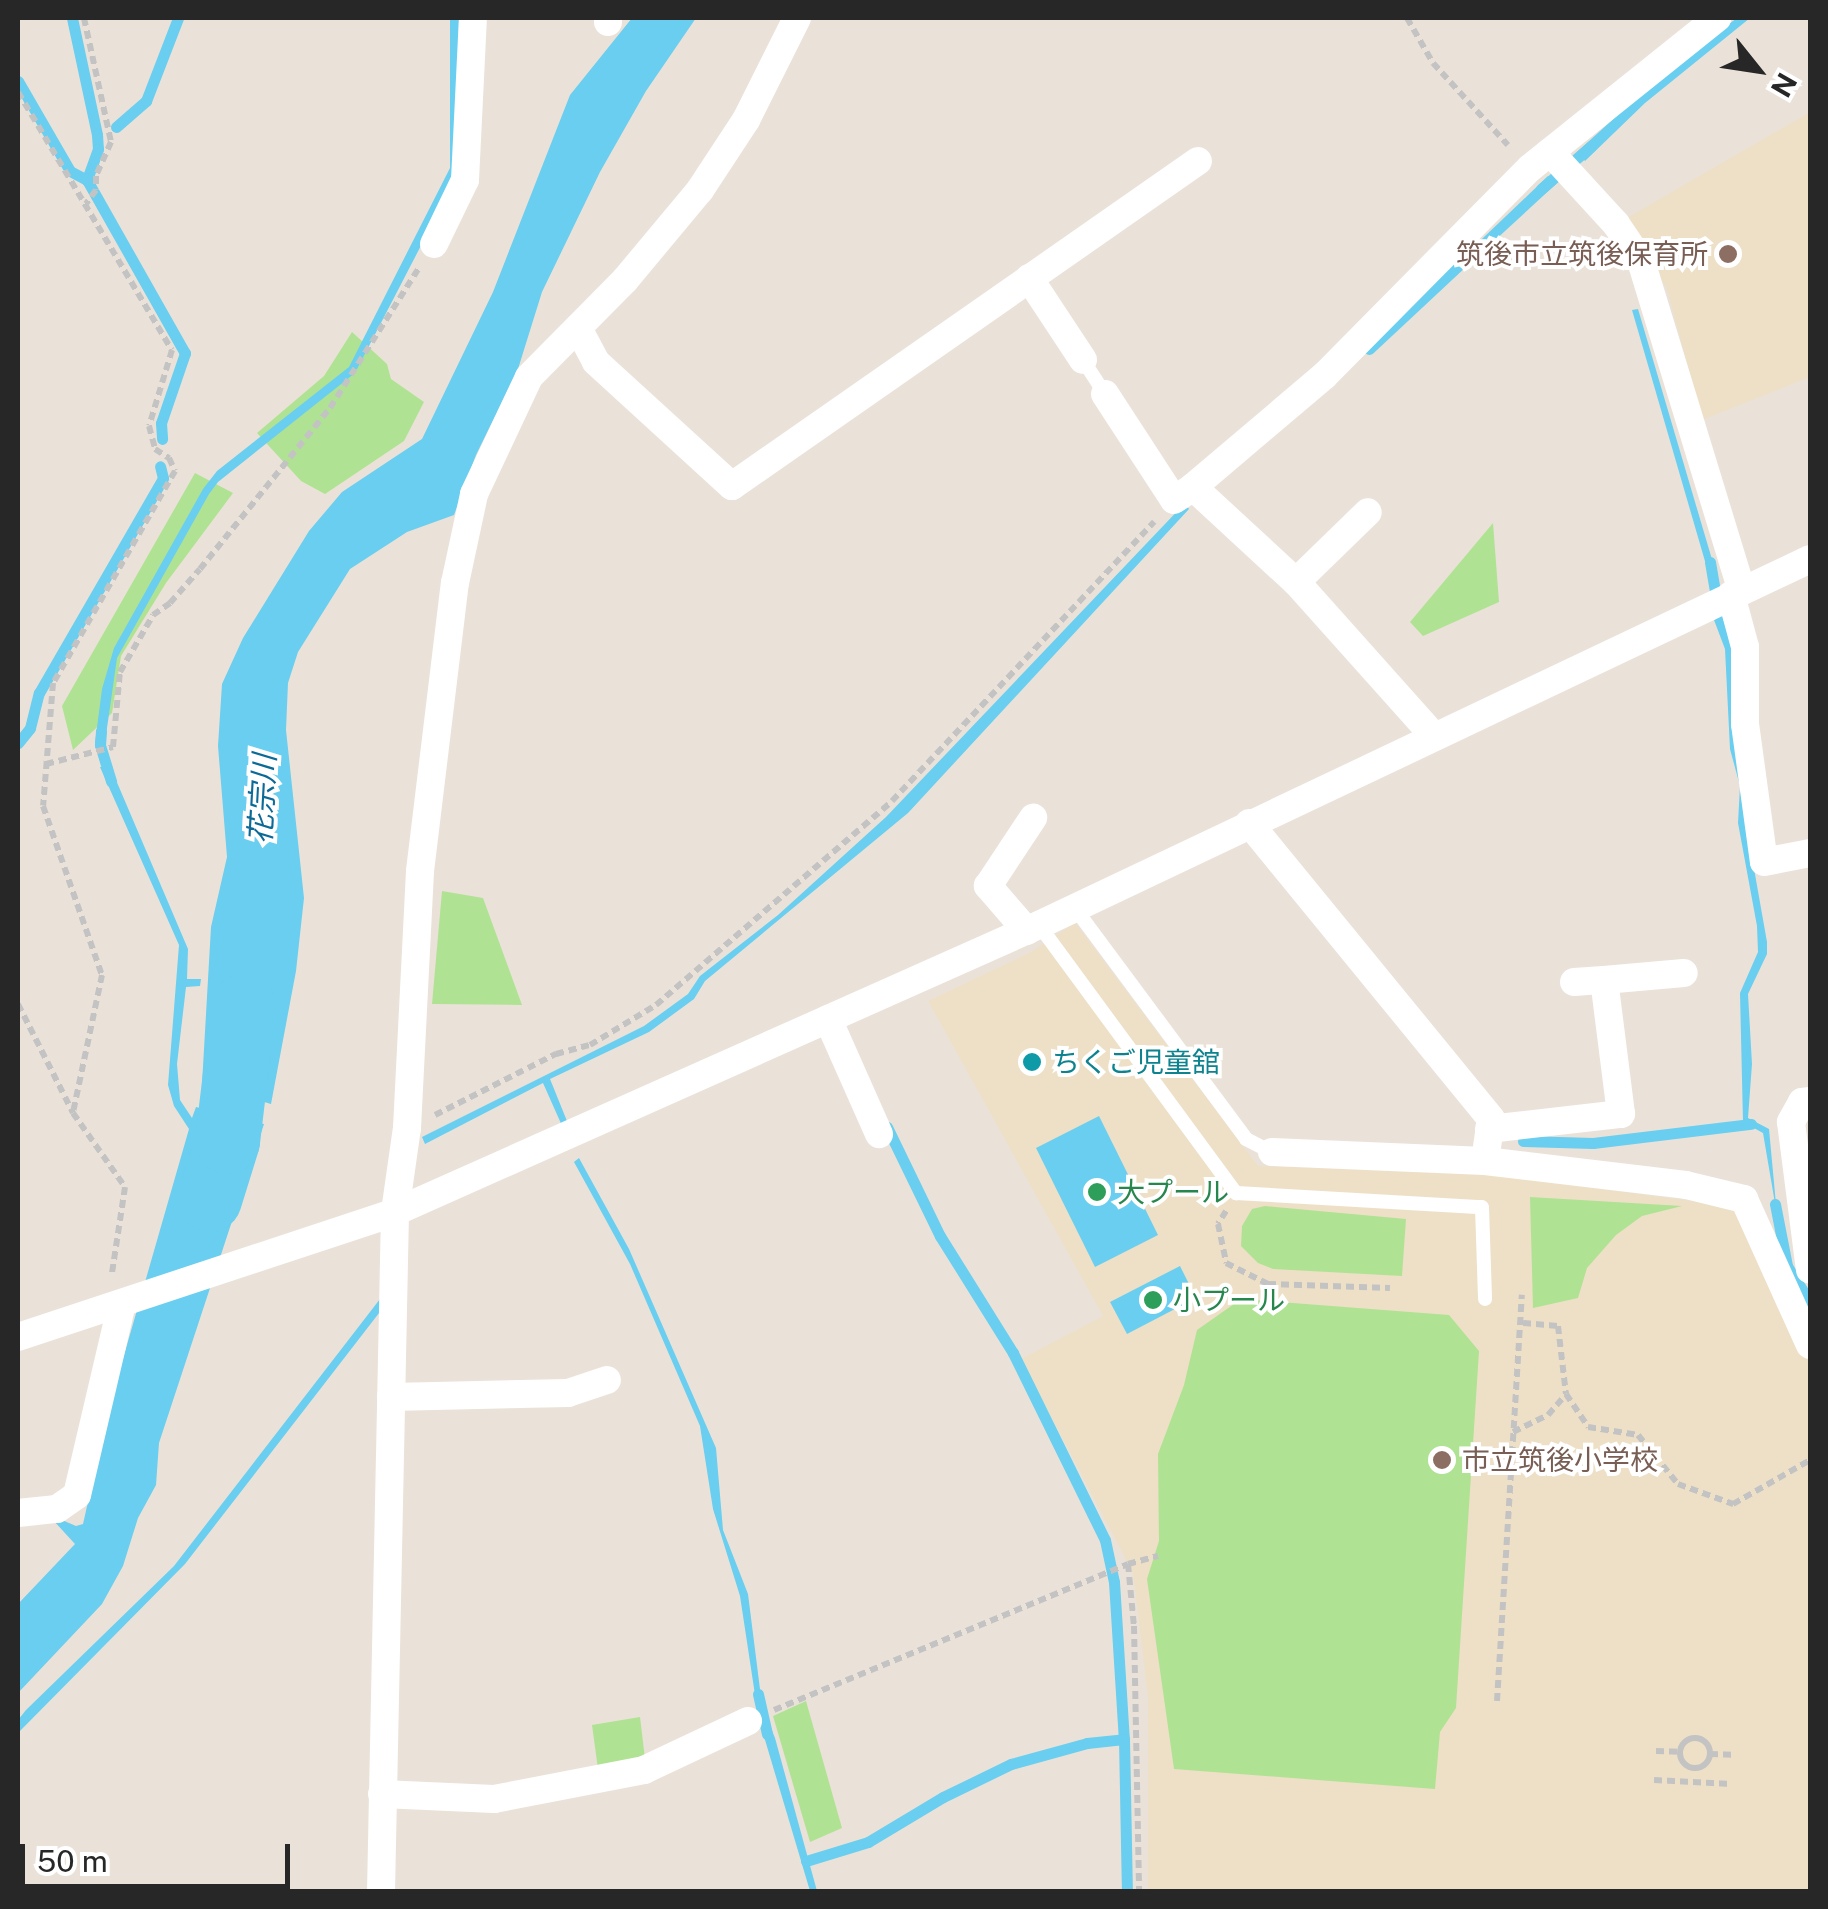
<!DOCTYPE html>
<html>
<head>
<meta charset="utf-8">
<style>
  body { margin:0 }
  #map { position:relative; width:1828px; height:1909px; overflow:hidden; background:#eae2d8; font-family:"Public Sans","Noto Sans JP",sans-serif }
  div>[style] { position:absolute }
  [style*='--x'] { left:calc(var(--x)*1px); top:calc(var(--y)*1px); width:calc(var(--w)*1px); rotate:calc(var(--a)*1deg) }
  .education>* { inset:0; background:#ede0c7 }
  .green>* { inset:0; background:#b0e293 }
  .water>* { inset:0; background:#69ceef }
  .stream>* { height:11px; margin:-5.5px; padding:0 5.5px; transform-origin:5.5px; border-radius:5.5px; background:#69ceef }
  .river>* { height:65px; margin:-32.5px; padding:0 32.5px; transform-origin:32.5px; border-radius:32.5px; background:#69ceef }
  .path>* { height:6px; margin-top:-3px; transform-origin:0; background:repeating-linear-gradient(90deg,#c3c3c3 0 8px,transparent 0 13px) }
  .path>.ring { margin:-3px; padding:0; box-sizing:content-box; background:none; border:6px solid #c3c3c3; border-radius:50% }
  .service>* { height:14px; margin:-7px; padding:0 7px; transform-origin:7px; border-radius:7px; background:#fff }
  .minor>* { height:28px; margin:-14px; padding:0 14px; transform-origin:14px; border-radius:14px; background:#fff }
  .dots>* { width:28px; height:28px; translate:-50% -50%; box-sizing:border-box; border:5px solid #fff; border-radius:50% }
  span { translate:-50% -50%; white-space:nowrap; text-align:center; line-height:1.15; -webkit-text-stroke:8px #fff; paint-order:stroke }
  .education-label { font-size:28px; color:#785e54 }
  .right { translate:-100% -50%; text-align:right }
  .left { translate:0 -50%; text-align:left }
  .culture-label { font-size:28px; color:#0d838f }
  .leisure-label { font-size:28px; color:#27864d }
  .water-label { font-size:30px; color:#0c6a97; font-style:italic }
  .frame { position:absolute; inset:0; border:20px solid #272727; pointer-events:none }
  .north { position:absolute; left:1708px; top:20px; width:100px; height:100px; -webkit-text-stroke:8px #fff; paint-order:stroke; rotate:120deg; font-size:28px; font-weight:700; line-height:40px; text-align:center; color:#272727 }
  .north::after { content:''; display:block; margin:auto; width:35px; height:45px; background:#272727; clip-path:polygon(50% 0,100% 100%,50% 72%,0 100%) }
  .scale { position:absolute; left:20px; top:1844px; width:270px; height:45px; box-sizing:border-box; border:5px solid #272727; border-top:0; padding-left:12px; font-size:30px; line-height:35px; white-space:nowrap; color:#272727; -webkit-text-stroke:8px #fff; paint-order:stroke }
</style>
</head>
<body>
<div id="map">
  <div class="education">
    <div style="clip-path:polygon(1810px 112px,1810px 377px,1702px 420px,1667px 289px,1625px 219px)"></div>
    <div style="clip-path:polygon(1075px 923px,1258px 1166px,1473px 1172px,1737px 1207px,1810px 1362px,1810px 1891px,1148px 1891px,1148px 1697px,1133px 1573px,1021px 1359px,1103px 1316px,928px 1001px,1031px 952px)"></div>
  </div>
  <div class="green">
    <div style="clip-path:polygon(352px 332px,387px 364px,391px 379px,424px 402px,404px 441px,325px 494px,301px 481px,257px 433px,324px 376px)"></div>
    <div style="clip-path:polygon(195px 473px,233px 493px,166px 583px,121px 656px,112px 713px,73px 750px,62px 706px)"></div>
    <div style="clip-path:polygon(1493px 523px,1499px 602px,1423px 636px,1410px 622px)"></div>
    <div style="clip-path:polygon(442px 891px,483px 898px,522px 1005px,432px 1004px)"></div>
    <div style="clip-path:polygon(1530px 1197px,1682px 1206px,1642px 1216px,1616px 1235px,1587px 1268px,1578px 1298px,1533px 1308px)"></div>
    <div style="clip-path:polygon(1265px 1206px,1406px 1219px,1402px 1276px,1273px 1269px,1258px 1263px,1241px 1246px,1242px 1226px,1252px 1209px)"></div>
    <div style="clip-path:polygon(1241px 1299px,1449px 1315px,1479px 1351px,1456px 1708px,1440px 1732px,1435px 1789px,1174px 1769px,1147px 1579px,1159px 1541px,1158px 1454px,1184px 1385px,1197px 1330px)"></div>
    <div style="clip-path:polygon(806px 1701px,842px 1828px,810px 1842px,773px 1716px)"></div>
    <div style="clip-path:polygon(640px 1717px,645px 1759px,598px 1769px,592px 1725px)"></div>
  </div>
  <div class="water">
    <div style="clip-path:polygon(450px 18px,459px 18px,456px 172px,441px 207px,355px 373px,218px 482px,209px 494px,117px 658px,105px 742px,95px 743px,102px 689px,114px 648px,203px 489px,217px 471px,349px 367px,450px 168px)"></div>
    <div style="clip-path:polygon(632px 18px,696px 18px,646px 91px,600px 172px,542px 292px,518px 369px,476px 455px,454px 515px,407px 532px,350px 569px,298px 652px,288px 683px,286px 730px,304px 898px,296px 971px,271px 1104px,202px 1084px,211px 927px,227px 857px,218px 746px,222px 684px,243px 638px,309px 531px,342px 492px,422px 439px,493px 292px,570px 95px)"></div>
    <div style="clip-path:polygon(1737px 18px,1750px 18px,1645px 103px,1585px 161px,1577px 152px,1664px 73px)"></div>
    <div style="clip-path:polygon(1548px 176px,1556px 184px,1467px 266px,1462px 258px)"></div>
    <div style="clip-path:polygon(1638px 309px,1716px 573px,1709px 575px,1632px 310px)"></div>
    <div style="clip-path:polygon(1185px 503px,1189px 509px,908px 813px,705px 981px,694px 999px,649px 1032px,550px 1079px,569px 1126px,563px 1128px,543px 1083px,425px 1144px,422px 1137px,644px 1026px,688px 994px,700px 976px,778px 915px,886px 817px)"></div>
    <div style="clip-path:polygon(1722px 615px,1733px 649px,1750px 846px,1767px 942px,1767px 954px,1748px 994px,1752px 1064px,1748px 1118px,1769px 1129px,1777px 1215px,1763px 1133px,1743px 1122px,1740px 993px,1758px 952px,1757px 926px,1738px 823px,1740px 786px,1730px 749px,1725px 649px,1714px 620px)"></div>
    <div style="clip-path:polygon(110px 766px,188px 949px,187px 979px,201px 979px,200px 986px,186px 987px,177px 1064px,180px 1100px,192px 1118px,196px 1107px,264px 1124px,159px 1443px,156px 1485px,138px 1518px,123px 1566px,102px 1604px,18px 1693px,18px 1604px,75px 1544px,53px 1520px,55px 1517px,76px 1526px,83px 1524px,110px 1404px,189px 1129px,174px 1106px,168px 1085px,179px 945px,100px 767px)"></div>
    <div style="clip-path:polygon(1099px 1116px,1158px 1235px,1095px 1267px,1036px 1148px)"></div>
    <div style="clip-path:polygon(579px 1158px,629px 1249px,716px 1448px,723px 1530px,748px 1594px,762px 1705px,757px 1708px,740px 1596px,713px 1509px,700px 1426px,630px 1264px,574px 1162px)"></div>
    <div style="clip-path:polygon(1180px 1266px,1196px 1298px,1127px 1334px,1110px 1302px)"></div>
    <div style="clip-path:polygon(380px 1299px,386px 1304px,185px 1564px,18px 1733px,18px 1720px,26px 1710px,174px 1566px)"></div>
    <div style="clip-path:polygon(760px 1723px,769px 1723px,775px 1738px,817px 1891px,810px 1891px)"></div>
  </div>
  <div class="stream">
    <div style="--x:72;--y:18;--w:120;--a:77.9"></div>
    <div style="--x:97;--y:135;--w:14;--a:86"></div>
    <div style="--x:98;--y:149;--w:33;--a:110"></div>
    <div style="--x:87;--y:180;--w:199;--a:60.5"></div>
    <div style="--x:185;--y:353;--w:74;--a:108.9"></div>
    <div style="--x:161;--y:423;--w:16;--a:86"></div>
    <div style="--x:18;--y:81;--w:104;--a:60"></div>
    <div style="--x:70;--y:171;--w:19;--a:28"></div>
    <div style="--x:116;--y:127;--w:40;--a:-41"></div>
    <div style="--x:146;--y:101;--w:89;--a:-68.9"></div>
    <div style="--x:1541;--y:189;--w:66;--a:-40.7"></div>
    <div style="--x:1369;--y:349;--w:141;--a:-43"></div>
    <div style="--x:1710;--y:562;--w:42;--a:80.3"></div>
    <div style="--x:101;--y:731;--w:14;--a:94"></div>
    <div style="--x:100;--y:745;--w:38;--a:73"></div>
    <div style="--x:18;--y:743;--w:19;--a:-51"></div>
    <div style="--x:30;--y:728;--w:36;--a:-76"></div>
    <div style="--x:39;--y:693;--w:248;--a:-60"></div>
    <div style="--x:163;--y:478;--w:12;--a:-104"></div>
    <div style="--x:887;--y:1127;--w:121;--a:64.1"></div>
    <div style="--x:940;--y:1236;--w:138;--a:58"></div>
    <div style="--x:1013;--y:1353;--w:208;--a:63.8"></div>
    <div style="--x:1105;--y:1540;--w:43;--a:77.9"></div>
    <div style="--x:1114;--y:1582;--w:157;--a:86.4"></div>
    <div style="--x:1124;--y:1739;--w:153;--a:88.9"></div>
    <div style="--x:1523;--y:1141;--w:70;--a:1.6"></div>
    <div style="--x:1593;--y:1143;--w:159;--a:-6.9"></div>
    <div style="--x:1775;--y:1204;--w:63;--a:79"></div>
    <div style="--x:1787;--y:1266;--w:43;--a:57.4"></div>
    <div style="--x:758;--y:1694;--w:41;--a:77.3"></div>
    <div style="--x:806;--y:1861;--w:65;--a:-17"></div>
    <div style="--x:868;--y:1842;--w:87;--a:-31"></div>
    <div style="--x:943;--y:1797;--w:76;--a:-25.9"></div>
    <div style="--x:1011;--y:1764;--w:79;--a:-15.4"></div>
    <div style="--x:1087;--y:1743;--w:37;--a:-6"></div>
  </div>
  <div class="river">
    <div style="--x:209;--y:1199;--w:61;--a:-72.8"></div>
    <div style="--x:227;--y:1141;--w:136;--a:-83.2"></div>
  </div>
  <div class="path">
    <div style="--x:84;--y:18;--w:127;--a:77.7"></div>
    <div style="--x:111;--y:142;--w:37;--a:114"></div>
    <div style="--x:96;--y:176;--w:14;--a:90"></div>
    <div style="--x:96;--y:190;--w:17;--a:126"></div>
    <div style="--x:1407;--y:18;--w:52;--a:60"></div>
    <div style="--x:1433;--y:63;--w:111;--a:47.6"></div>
    <div style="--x:18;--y:92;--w:300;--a:59.2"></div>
    <div style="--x:172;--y:350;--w:79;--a:106.8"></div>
    <div style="--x:149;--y:426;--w:24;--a:75"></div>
    <div style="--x:155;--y:449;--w:17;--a:33"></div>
    <div style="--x:169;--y:458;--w:14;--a:65"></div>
    <div style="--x:175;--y:471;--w:245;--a:119.9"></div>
    <div style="--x:53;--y:683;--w:123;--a:94.6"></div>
    <div style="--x:43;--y:806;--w:179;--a:70.8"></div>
    <div style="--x:102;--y:975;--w:141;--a:101.9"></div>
    <div style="--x:46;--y:764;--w:69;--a:-14.2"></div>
    <div style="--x:113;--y:747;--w:75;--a:-84.7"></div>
    <div style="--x:120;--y:672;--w:66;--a:-59.9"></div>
    <div style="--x:153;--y:615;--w:21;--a:-35"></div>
    <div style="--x:170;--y:603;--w:45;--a:-48.6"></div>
    <div style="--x:200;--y:569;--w:207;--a:-51.1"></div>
    <div style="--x:330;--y:408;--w:166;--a:-57.6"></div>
    <div style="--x:18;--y:1004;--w:122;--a:63.2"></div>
    <div style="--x:73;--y:1113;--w:90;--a:54.9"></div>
    <div style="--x:125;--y:1187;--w:87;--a:98.6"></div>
    <div style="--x:435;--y:1115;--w:136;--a:-26.8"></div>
    <div style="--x:556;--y:1054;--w:35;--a:-15"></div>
    <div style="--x:590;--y:1045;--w:77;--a:-31.2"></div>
    <div style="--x:656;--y:1005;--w:312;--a:-40.8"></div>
    <div style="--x:892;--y:801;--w:383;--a:-46.8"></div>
    <div style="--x:1226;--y:1211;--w:15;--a:122"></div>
    <div style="--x:1218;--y:1224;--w:40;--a:78"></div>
    <div style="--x:1226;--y:1263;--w:47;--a:26.6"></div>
    <div style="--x:1268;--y:1284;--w:122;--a:1.9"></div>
    <div style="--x:1523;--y:1323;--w:35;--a:5"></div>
    <div style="--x:1558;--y:1326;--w:68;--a:83.3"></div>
    <div style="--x:1566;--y:1394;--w:40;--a:56"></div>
    <div style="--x:1588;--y:1427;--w:51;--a:9.1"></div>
    <div style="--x:1638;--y:1435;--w:63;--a:50.8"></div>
    <div style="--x:1678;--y:1484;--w:59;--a:20"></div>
    <div style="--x:1733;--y:1504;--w:89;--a:-29.7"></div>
    <div style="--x:1513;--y:1432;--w:39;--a:-26"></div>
    <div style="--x:1548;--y:1415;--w:28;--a:-49"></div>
    <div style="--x:1128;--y:1564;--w:62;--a:84.5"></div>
    <div style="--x:1134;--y:1626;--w:266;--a:88.9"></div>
    <div style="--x:1497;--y:1701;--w:407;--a:-86.5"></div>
    <div style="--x:774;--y:1710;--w:383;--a:-22.4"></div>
    <div style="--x:1128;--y:1564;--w:31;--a:-15"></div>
    <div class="ring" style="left:1680px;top:1738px;width:24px;height:24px"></div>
    <div style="--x:1656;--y:1751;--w:24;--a:2"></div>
    <div style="--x:1710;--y:1754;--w:23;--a:2"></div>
    <div style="--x:1654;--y:1780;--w:77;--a:3"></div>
  </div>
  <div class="service">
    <div style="--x:1083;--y:360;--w:40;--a:57.1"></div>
    <div style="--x:1074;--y:907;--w:289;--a:53.4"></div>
    <div style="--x:1246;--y:1139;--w:29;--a:27"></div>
    <div style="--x:1039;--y:925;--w:333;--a:53.7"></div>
    <div style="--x:1236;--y:1193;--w:246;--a:3.3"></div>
    <div style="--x:1482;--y:1207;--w:92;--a:88.1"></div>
  </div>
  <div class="minor">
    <div style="--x:608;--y:22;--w:4;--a:-90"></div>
    <div style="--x:1550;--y:152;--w:98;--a:47.5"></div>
    <div style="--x:1616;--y:224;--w:45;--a:56"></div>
    <div style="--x:1641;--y:261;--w:345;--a:73"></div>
    <div style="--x:434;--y:244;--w:71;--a:-64.2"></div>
    <div style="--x:465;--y:180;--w:162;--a:-87.2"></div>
    <div style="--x:1029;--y:278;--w:98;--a:56.6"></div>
    <div style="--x:578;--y:328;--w:38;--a:62"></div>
    <div style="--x:596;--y:362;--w:184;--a:42.4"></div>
    <div style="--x:732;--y:486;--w:568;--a:-34.89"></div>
    <div style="--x:1105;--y:394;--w:126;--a:56.9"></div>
    <div style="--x:1174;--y:500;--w:23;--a:-34"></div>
    <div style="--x:1296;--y:582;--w:100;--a:-44.2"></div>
    <div style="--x:1731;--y:595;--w:54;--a:74.9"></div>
    <div style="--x:1745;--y:647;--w:77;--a:90"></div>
    <div style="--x:1745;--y:724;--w:139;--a:82.2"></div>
    <div style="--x:1764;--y:862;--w:47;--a:-11.1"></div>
    <div style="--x:1433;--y:735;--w:205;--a:-131.8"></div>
    <div style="--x:1296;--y:582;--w:140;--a:-137.3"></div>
    <div style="--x:1193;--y:487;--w:172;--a:-40.3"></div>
    <div style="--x:1324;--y:376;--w:293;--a:-45.3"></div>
    <div style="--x:1530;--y:168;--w:240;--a:-38.7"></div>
    <div style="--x:1249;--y:823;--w:382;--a:50.7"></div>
    <div style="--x:1491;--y:1119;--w:42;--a:98.1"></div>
    <div style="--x:1027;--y:931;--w:60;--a:-130.9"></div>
    <div style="--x:988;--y:886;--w:82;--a:-56.5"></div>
    <div style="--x:1574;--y:982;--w:30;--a:-4"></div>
    <div style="--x:828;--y:1019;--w:126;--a:66.1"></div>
    <div style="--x:1810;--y:1101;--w:8;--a:173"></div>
    <div style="--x:1802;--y:1102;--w:23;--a:119"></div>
    <div style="--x:1791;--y:1122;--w:149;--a:82.7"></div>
    <div style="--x:1489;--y:1129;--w:133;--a:-6.5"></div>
    <div style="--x:1621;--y:1114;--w:135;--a:-97.2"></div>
    <div style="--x:1604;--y:980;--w:80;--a:-5"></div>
    <div style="--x:1272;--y:1152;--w:213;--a:2.4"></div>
    <div style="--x:1485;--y:1161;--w:202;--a:6.8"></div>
    <div style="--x:1686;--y:1185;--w:60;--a:13.6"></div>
    <div style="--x:1744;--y:1199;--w:160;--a:65.7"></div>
    <div style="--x:18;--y:1337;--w:397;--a:-18.3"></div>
    <div style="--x:395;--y:1212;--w:705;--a:-24.02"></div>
    <div style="--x:1039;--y:925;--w:853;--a:-25.39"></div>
    <div style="--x:391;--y:1397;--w:177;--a:-1.3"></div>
    <div style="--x:568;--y:1393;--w:41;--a:-18.4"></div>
    <div style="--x:18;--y:1513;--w:39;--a:-6"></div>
    <div style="--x:57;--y:1509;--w:24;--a:-35"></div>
    <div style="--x:77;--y:1495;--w:197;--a:-76.8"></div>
    <div style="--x:382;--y:1794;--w:112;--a:2.6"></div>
    <div style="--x:494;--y:1799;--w:153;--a:-10.9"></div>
    <div style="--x:644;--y:1770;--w:115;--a:-25.2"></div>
    <div style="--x:381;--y:1892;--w:680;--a:-88.82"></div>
    <div style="--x:395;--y:1212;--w:85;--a:-81.9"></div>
    <div style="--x:407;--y:1128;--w:257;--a:-87.1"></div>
    <div style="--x:420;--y:871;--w:290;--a:-83.1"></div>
    <div style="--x:455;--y:583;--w:91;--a:-77.9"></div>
    <div style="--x:474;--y:494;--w:129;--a:-64.8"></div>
    <div style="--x:529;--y:377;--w:136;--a:-45.3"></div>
    <div style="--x:625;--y:280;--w:117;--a:-50.2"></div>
    <div style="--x:700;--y:190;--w:84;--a:-56.7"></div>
    <div style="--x:746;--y:120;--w:114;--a:-63.4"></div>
  </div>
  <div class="dots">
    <div style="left:1728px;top:254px;background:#8d6e63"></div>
    <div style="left:1032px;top:1062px;background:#0f9aa8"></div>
    <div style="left:1097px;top:1192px;background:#2e9e5b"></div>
    <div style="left:1153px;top:1300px;background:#2e9e5b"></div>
    <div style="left:1442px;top:1460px;background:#8d6e63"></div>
  </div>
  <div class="education-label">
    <span class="right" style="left:1708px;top:254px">筑後市立筑後保育所</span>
    <span class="left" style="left:1462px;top:1460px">市立筑後小学校</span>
  </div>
  <div class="culture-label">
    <span class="left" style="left:1052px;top:1062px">ちくご児童舘</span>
  </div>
  <div class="leisure-label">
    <span class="left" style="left:1117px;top:1192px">大プール</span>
    <span class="left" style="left:1173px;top:1300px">小プール</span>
  </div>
  <div class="water-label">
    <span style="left:262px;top:799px;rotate:-87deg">花宗川</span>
  </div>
  <div class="frame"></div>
  <div class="north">N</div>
  <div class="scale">50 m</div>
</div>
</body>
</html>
